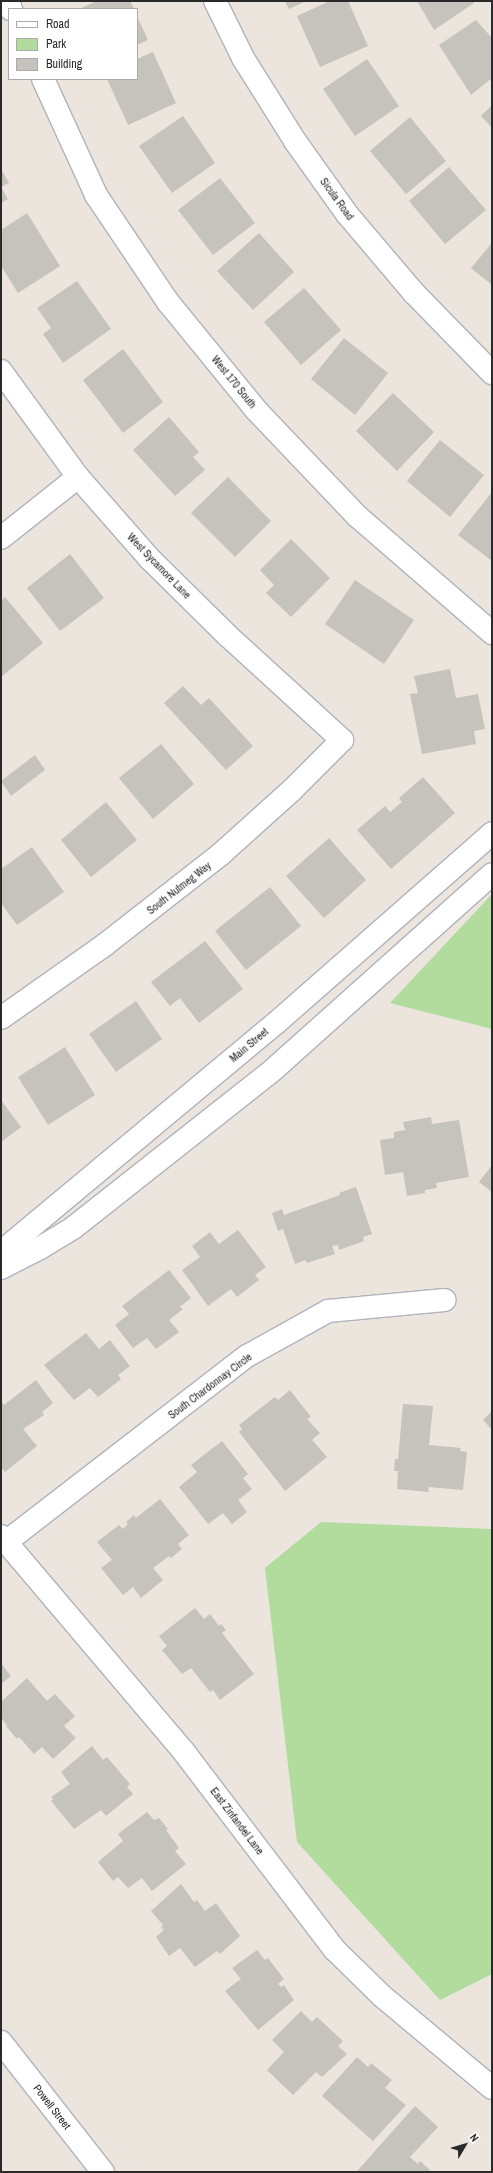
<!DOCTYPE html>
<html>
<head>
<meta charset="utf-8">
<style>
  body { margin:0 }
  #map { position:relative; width:493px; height:2173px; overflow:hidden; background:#ebe5dd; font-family:"Archivo Narrow",sans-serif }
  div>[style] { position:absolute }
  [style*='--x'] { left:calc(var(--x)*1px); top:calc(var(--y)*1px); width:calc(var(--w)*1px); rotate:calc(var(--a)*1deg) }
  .green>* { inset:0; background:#b2dc9e }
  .building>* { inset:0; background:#c6c2bc }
  .roads { filter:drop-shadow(1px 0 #b0b3bc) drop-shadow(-1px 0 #b0b3bc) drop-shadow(0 1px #b0b3bc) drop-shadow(0 -1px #b0b3bc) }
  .minor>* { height:22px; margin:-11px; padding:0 11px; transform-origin:11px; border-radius:11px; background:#fff }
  span { translate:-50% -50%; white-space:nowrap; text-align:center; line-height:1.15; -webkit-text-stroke:3px #fff; paint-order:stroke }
  .street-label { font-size:11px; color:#2a2a2a }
  .frame { position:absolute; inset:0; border:2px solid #2a2a2a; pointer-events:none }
  .legend { position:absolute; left:8px; top:8px; width:130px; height:72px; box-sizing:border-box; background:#fff; border:1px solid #aaa; margin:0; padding:5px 7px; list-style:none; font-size:12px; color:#2a2a2a }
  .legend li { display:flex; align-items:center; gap:8px; height:20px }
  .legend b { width:20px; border:1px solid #aaa }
  .north { position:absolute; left:445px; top:2125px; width:40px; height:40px; -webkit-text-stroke:3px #fff; paint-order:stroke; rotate:52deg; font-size:11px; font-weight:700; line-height:16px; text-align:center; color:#2a2a2a }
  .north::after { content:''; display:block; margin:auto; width:14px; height:18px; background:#2a2a2a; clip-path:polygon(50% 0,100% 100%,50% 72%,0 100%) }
</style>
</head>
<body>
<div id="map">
  <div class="green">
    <div style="clip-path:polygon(492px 894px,492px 1029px,390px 1003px)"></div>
    <div style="clip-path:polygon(321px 1522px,492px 1529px,492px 1974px,440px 2000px,297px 1842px,265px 1568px)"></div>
  </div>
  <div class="building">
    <div style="clip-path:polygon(97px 1px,130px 1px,134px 9px,79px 9px)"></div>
    <div style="clip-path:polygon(285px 1px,306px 1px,289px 9px)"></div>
    <div style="clip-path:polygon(330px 1px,348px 1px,368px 46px,320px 67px,297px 16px)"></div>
    <div style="clip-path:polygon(417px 1px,473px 1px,474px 3px,434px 30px)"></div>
    <div style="clip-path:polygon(137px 16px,148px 40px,137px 45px)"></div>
    <div style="clip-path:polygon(476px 20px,492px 38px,492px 78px,471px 95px,439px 45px)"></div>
    <div style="clip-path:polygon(153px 52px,176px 103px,128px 125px,107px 79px,137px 79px,137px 59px)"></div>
    <div style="clip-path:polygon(367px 59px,399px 106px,355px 136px,323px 89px)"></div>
    <div style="clip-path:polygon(492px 105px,492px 128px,481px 116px)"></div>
    <div style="clip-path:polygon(183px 116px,215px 163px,172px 193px,139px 146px)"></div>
    <div style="clip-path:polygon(410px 117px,446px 161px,406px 194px,370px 151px)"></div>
    <div style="clip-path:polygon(449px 167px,486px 210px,445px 244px,409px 201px)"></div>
    <div style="clip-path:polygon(1px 169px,9px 183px,1px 187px,8px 199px,1px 203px)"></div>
    <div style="clip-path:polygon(220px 178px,255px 223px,213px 255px,178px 210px)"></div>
    <div style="clip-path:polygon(27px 213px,60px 266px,18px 293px,1px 266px,1px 230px)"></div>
    <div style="clip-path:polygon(259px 233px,294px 272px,253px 310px,217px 271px)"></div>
    <div style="clip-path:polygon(492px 243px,492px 285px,471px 268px)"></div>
    <div style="clip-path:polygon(77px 281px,111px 329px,63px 363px,43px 334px,51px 328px,37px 308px)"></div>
    <div style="clip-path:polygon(304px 288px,341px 330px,301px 365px,264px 322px)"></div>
    <div style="clip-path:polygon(344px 338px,388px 373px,355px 415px,311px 379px)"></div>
    <div style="clip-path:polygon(123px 349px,163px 402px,123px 433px,83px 380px)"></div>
    <div style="clip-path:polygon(393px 393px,434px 432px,397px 471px,356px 431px)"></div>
    <div style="clip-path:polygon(169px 417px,199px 452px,193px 457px,205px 470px,175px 496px,133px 450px)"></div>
    <div style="clip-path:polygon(440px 440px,484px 475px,450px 517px,407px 481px)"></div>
    <div style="clip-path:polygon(228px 477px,271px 521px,235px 557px,191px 513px)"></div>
    <div style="clip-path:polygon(492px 492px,492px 561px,458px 535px)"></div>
    <div style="clip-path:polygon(291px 539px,330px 578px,291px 617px,266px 593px,274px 585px,260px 570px)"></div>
    <div style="clip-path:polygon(70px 554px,104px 598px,60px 631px,27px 588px)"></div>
    <div style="clip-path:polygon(355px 580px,414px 620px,384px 664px,325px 624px)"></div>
    <div style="clip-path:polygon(5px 597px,43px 643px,1px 677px,1px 601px)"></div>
    <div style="clip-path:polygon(450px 669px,456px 698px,478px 694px,485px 729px,474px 731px,476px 744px,422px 754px,410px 694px,418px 693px,414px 676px)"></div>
    <div style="clip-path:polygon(183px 686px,201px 705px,209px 698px,253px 746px,226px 770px,164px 703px)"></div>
    <div style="clip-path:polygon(161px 744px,194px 784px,153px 819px,119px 778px)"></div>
    <div style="clip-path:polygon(35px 755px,45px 770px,11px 796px,1px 781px)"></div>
    <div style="clip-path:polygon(423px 777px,455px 813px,391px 869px,357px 830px,385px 806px,390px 812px,402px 802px,399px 798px)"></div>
    <div style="clip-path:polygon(106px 802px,137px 840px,91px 877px,61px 840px)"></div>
    <div style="clip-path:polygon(329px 838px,366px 880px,324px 918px,286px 876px)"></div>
    <div style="clip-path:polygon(32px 847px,64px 892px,17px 925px,1px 903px,1px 869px)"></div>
    <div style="clip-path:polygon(270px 887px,301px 926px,246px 970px,215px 931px)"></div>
    <div style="clip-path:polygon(205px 941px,243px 989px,199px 1023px,180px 998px,170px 1006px,151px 982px)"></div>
    <div style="clip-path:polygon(136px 1001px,162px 1039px,116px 1072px,89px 1034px)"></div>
    <div style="clip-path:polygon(65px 1047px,95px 1095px,48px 1125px,18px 1077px)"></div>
    <div style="clip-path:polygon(1px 1100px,21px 1127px,1px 1142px)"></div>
    <div style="clip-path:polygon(431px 1117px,432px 1124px,459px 1120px,469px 1177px,436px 1183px,437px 1188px,425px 1190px,425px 1193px,407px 1196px,403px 1172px,385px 1175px,380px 1140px,394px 1138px,394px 1132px,405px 1130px,403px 1122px)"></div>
    <div style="clip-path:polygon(492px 1165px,492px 1192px,479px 1182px)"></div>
    <div style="clip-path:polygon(356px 1187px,372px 1234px,363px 1237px,364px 1241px,339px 1250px,338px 1245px,332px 1246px,335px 1254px,307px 1263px,305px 1260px,295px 1264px,283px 1229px,278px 1231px,272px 1213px,282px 1209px,284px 1215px,340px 1195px,339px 1193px)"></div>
    <div style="clip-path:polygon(238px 1230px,266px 1267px,255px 1275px,259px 1280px,237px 1297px,231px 1289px,208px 1306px,182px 1270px,200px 1257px,192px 1246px,210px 1232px,219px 1244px)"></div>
    <div style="clip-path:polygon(169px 1270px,191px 1298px,180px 1307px,183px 1309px,169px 1320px,179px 1332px,156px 1349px,147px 1338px,133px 1348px,115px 1325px,129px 1314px,122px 1306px)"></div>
    <div style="clip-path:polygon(86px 1333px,99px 1349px,110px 1340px,130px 1366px,118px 1375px,121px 1379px,98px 1397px,90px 1388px,74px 1400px,44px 1365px)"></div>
    <div style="clip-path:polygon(36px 1380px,53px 1403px,42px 1412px,44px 1415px,23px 1429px,37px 1446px,5px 1472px,1px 1467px,1px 1401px,4px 1405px)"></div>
    <div style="clip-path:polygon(290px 1390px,311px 1417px,307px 1419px,320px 1433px,312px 1440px,327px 1457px,285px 1491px,239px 1432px,242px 1429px,239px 1425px,275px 1397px,278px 1400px)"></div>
    <div style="clip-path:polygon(403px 1404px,433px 1406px,429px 1445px,461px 1448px,460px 1451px,467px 1452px,463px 1490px,428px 1487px,429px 1492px,397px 1489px,398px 1471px,394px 1471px,395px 1459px,398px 1459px)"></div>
    <div style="clip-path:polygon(492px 1411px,492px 1430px,483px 1420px)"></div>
    <div style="clip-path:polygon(222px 1441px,248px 1474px,243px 1478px,252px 1489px,238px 1500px,247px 1512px,232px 1524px,223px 1513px,208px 1524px,179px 1487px,197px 1472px,191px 1465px)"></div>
    <div style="clip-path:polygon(160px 1499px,189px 1535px,178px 1544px,182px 1549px,171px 1558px,169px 1556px,153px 1568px,163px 1580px,141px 1598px,133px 1587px,123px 1595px,101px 1568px,112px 1560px,97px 1542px,119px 1525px,123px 1529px,128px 1524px,126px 1522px,134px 1515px,136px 1518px)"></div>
    <div style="clip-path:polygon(195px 1608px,204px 1619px,210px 1614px,219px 1626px,221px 1624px,226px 1630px,222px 1633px,254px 1674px,220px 1700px,213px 1690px,210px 1692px,191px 1668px,182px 1674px,162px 1650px,167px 1646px,159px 1636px)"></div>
    <div style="clip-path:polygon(1px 1663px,11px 1676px,1px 1684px)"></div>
    <div style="clip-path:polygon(27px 1678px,47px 1701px,55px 1694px,75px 1716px,64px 1726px,76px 1738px,53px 1759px,42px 1747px,34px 1754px,19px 1737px,17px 1739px,6px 1726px,7px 1725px,1px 1718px,1px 1702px)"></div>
    <div style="clip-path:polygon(92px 1746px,103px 1760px,107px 1757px,130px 1784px,127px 1787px,133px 1794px,106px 1816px,101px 1810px,74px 1829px,51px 1801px,53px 1799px,51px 1797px,70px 1784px,61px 1772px)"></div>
    <div style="clip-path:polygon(147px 1812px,154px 1820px,159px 1818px,168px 1829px,166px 1830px,179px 1848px,175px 1851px,186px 1864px,152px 1891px,142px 1878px,128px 1888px,118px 1877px,113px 1881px,98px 1862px,123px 1841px,118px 1834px)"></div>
    <div style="clip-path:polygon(181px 1884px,194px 1902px,197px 1900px,205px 1911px,216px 1903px,240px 1936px,220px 1954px,217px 1951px,195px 1967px,180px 1948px,169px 1956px,156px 1937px,164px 1930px,161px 1927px,163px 1925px,151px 1911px)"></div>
    <div style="clip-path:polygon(257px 1950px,265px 1960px,268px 1958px,284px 1979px,278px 1984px,281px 1987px,284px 1985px,294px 2000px,258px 2030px,225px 1991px,241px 1979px,232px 1968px)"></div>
    <div style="clip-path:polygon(301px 2011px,312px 2022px,317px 2017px,343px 2041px,338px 2046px,347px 2054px,322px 2077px,316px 2072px,293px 2095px,267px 2070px,284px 2052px,272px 2040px)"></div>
    <div style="clip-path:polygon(357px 2057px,368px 2067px,371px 2063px,392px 2080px,385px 2088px,406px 2105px,373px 2141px,322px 2096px)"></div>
    <div style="clip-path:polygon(415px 2106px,438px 2127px,410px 2157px,418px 2164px,420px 2161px,430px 2170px,428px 2172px,360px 2172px,358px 2170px)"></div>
  </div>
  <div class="roads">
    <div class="minor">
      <div style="--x:8;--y:1;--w:9;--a:69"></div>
      <div style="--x:215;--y:1;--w:64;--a:63.8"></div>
      <div style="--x:243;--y:58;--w:98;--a:57.9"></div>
      <div style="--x:295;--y:141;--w:90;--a:54.5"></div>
      <div style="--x:347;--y:214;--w:104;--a:49.7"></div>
      <div style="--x:414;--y:293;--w:112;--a:45.7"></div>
      <div style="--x:43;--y:79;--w:128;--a:65.4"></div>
      <div style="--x:96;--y:195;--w:129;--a:56.1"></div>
      <div style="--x:168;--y:302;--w:139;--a:50.8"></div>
      <div style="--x:256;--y:410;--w:146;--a:46.4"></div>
      <div style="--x:357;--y:516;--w:179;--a:40.9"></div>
      <div style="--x:1;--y:371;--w:131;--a:54"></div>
      <div style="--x:78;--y:477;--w:109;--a:48.7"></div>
      <div style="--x:150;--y:559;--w:108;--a:44.6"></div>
      <div style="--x:227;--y:635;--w:156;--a:42.4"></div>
      <div style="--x:342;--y:740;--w:71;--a:135"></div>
      <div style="--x:292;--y:790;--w:96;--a:138"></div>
      <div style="--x:221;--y:854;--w:146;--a:142"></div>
      <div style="--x:106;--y:944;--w:128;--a:144.8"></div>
      <div style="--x:1;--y:538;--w:98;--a:-38.4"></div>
      <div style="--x:1;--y:1252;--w:358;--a:-39.8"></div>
      <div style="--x:276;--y:1023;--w:288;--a:-41.3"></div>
      <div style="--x:1;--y:1268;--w:44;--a:-27.1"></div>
      <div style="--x:40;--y:1248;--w:39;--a:-31"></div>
      <div style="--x:73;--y:1228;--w:256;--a:-38.3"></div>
      <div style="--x:274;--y:1069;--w:292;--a:-41.8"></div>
      <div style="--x:1;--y:1536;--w:283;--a:49.7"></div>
      <div style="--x:184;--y:1752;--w:248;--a:52.7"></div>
      <div style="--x:334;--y:1949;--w:67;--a:44.4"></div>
      <div style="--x:382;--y:1996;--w:143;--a:39.9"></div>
      <div style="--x:6;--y:1542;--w:304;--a:-37.7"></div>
      <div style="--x:247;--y:1356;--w:93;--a:-29.1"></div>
      <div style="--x:328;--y:1311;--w:117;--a:-5.4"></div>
      <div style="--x:1;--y:2042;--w:165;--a:51.9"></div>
    </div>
  </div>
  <div class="street-label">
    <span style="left:337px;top:199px;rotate:54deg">Sicula Road</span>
    <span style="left:234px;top:382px;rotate:51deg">West 170 South</span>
    <span style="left:159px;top:566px;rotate:46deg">West Sycamore Lane</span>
    <span style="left:179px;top:888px;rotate:-38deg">South Nutmeg Way</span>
    <span style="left:249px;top:1045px;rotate:-40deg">Main Street</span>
    <span style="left:210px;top:1386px;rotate:-37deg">South Chardonnay Circle</span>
    <span style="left:237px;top:1821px;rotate:53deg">East Zinfandel Lane</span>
    <span style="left:52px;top:2107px;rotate:52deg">Powell Street</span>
  </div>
  <div class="frame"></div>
  <ul class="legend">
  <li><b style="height:5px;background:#fff"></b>Road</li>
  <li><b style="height:11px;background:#b2dc9e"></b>Park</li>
  <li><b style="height:11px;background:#c6c2bc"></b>Building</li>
  </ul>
  <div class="north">N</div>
</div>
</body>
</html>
